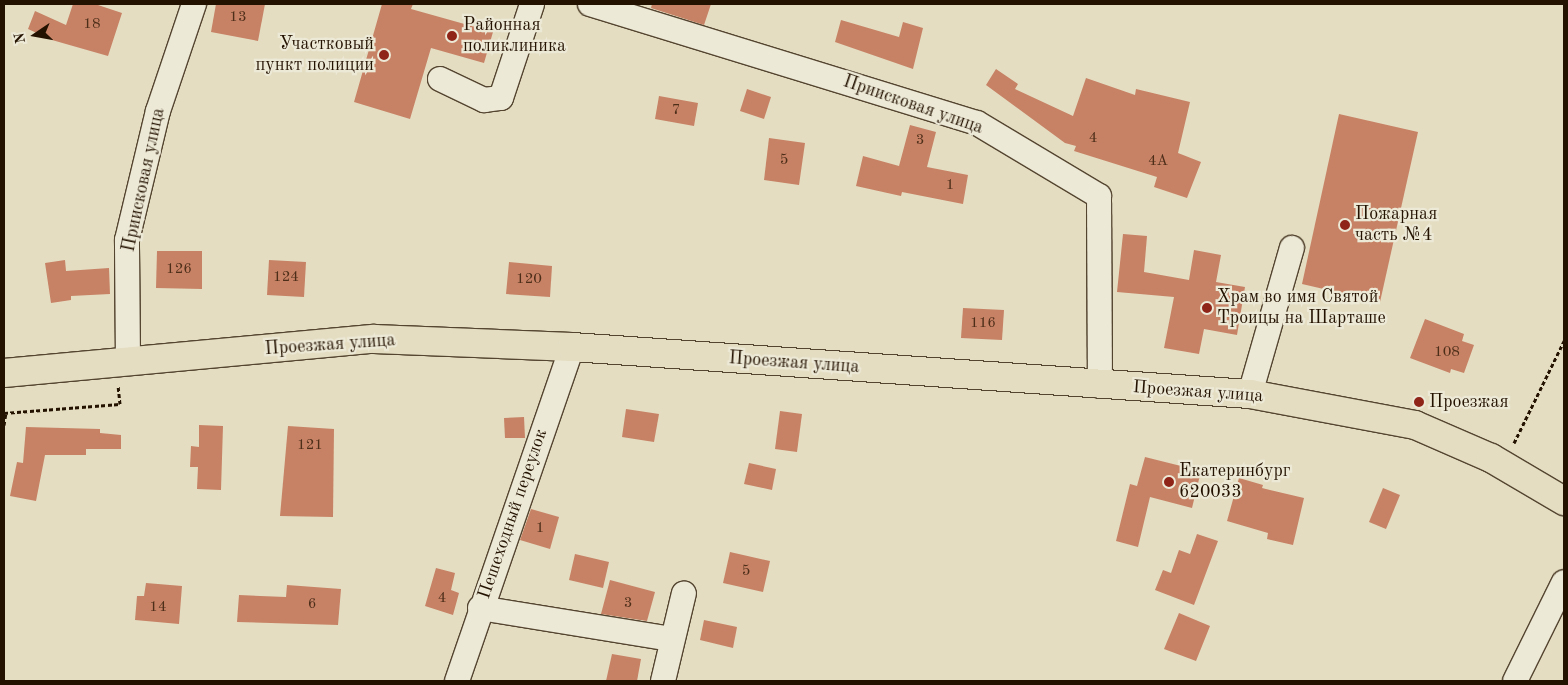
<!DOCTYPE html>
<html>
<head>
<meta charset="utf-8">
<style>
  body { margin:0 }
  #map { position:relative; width:1568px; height:685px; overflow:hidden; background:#e4ddc2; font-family:"Old Standard TT",serif }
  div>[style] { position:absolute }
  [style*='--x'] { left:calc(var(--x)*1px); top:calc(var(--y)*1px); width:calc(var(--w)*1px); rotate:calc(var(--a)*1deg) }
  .building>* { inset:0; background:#c78265 }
  .path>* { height:3px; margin-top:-1.5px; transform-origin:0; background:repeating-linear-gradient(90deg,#241200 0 4px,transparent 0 6.5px) }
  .roads { filter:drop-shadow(1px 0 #544530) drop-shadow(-1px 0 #544530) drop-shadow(0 1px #544530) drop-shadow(0 -1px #544530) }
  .minor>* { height:24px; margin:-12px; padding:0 12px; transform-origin:12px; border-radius:12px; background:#ede9d7 }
  .major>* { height:28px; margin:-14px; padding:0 14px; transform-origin:14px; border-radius:14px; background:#e4ddc2 }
  .dots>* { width:14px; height:14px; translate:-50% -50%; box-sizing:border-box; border:2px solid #ede9d7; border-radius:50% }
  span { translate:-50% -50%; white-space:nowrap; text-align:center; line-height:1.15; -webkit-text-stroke:4.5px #ede9d7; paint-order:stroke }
  .number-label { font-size:15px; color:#4d2e19 }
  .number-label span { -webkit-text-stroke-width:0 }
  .poi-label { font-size:18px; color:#241200 }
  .left { translate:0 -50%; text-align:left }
  .right { translate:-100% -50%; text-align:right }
  .street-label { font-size:18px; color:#241200 }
  .frame { position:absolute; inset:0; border:5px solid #241200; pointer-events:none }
  .north { position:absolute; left:10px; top:10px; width:50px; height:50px; -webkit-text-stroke:4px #ede9d7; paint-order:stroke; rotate:258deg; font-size:14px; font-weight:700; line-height:20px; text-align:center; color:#241200 }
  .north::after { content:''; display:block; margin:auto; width:18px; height:22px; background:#241200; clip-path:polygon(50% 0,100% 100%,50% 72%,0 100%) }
</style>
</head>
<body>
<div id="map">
  <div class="building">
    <div style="clip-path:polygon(73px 4px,95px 4px,122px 13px,108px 56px,52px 40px,28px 29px,35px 11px,66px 25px)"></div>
    <div style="clip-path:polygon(216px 4px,265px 4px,258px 41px,211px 32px)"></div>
    <div style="clip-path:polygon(382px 4px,413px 4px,411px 9px,493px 32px,484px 63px,431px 48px,410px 119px,354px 102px)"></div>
    <div style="clip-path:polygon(652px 4px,711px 4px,704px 25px,651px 8px)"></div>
    <div style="clip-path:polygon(841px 20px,899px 37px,903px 22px,923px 28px,913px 69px,835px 42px)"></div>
    <div style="clip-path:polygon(996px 69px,1018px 84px,1015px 89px,1073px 116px,1086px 78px,1135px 95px,1136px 89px,1190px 102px,1178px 153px,1201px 162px,1187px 198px,1154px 187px,1157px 177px,1074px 151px,1076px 146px,1065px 143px,986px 85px)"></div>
    <div style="clip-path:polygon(747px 89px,771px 97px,764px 119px,740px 111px)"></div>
    <div style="clip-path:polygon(659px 96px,698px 103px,694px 126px,655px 119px)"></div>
    <div style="clip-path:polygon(1339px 114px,1418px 132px,1380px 302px,1302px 284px)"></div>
    <div style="clip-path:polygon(910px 125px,936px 132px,927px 167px,968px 175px,963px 204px,902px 192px,901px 196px,856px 186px,863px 156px,899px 166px)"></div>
    <div style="clip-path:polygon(769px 138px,805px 143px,799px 185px,764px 180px)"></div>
    <div style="clip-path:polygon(1123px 234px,1147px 236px,1144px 272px,1189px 280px,1194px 250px,1221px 255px,1216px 282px,1245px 287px,1237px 335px,1204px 329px,1199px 354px,1164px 348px,1174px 297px,1117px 292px)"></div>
    <div style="clip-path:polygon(157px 251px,202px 251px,202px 289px,156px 288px)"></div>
    <div style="clip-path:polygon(65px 260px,66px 271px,109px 268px,110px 294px,71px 296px,71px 300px,51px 303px,45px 263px)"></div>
    <div style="clip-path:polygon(269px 260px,306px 262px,304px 297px,267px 295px)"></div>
    <div style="clip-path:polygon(509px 262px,552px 266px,550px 297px,506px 294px)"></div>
    <div style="clip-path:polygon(963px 308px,1004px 310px,1002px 340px,961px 338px)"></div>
    <div style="clip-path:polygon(1425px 319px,1464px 334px,1462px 341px,1474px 345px,1464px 373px,1451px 369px,1450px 373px,1410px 358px)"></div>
    <div style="clip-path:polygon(626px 409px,659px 414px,654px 442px,622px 437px)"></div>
    <div style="clip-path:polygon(780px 411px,802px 414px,797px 452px,775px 449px)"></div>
    <div style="clip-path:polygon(524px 417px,525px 438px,505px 438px,504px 418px)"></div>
    <div style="clip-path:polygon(199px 425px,223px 426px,221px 490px,197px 489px,198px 467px,190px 467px,191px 446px,199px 447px)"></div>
    <div style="clip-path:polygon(288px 426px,334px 429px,333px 517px,280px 516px)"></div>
    <div style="clip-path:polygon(26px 427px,100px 429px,100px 433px,121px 435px,121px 449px,86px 449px,86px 455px,45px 455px,36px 501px,10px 496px,17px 462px,23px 463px)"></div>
    <div style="clip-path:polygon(1145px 457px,1201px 471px,1192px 508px,1150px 497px,1138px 547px,1116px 541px,1130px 484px,1137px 486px)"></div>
    <div style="clip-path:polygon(749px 463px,776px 469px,772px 490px,744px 484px)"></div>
    <div style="clip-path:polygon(1239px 478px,1263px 485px,1262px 488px,1304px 498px,1293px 545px,1267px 539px,1268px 533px,1227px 521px)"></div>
    <div style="clip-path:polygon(1383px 488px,1400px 495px,1386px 529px,1369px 522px)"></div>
    <div style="clip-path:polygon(531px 509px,559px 517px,550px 549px,520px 540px)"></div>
    <div style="clip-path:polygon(1197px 534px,1218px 541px,1194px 605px,1155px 590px,1163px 570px,1171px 573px,1179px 550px,1190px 554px)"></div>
    <div style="clip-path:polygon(730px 552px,770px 561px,763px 592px,723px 583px)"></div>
    <div style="clip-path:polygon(575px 554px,609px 562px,603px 588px,569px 580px)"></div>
    <div style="clip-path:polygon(436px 568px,455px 573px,451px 590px,459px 593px,453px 615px,425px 606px)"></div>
    <div style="clip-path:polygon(610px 580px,655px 592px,647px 621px,601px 614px)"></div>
    <div style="clip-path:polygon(146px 583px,182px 586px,179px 624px,135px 620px,137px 596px,144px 596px)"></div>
    <div style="clip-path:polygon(287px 585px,341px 589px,338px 625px,237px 622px,239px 595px,286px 597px)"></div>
    <div style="clip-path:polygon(1179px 613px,1210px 626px,1196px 661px,1164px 649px)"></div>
    <div style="clip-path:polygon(704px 620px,737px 627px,733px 648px,700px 640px)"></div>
    <div style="clip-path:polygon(612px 654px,641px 659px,637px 681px,606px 681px)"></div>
  </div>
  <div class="path">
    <div style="--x:4;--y:413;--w:116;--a:-4.4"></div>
    <div style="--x:120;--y:404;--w:18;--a:-96"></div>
    <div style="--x:4;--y:425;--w:13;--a:-81"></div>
    <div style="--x:1514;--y:443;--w:114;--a:-63.9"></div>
  </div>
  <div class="roads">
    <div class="minor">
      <div style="--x:590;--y:4;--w:405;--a:17.1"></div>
      <div style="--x:977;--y:123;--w:142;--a:30.9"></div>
      <div style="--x:1099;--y:196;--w:190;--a:89.7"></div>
      <div style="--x:440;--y:79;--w:49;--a:25.5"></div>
      <div style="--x:484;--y:100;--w:17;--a:-7"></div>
      <div style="--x:501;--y:98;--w:99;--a:-71.7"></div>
      <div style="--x:128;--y:361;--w:121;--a:-90.5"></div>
      <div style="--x:127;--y:240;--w:133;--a:-76.5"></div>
      <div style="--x:158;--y:111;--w:113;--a:-71.4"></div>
      <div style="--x:1250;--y:394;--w:152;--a:-74"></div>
      <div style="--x:480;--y:608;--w:193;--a:9.2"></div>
      <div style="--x:457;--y:681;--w:353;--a:-71"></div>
      <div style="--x:663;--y:681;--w:90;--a:-76.6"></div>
      <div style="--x:1515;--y:681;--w:110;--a:-63.7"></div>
    </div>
    <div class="major">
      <div style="--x:4;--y:373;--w:372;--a:-5.3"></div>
      <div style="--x:374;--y:339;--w:198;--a:2.3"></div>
      <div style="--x:572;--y:347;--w:680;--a:3.97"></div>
      <div style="--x:1250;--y:394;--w:168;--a:10.6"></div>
      <div style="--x:1415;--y:425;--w:83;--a:23.5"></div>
      <div style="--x:1491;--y:458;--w:85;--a:30.5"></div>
    </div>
  </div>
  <div class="dots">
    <div style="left:452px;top:36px;background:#8f2418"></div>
    <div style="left:384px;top:55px;background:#8f2418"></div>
    <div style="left:1345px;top:225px;background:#8f2418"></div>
    <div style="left:1207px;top:308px;background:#8f2418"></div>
    <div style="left:1419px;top:402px;background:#8f2418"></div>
    <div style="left:1169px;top:482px;background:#8f2418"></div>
  </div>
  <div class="number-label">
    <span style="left:238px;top:18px">13</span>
    <span style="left:92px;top:25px">18</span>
    <span style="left:676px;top:111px">7</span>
    <span style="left:1093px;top:139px">4</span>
    <span style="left:920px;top:141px">3</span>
    <span style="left:784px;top:161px">5</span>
    <span style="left:1158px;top:162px">4А</span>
    <span style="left:950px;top:186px">1</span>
    <span style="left:179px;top:270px">126</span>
    <span style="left:286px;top:278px">124</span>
    <span style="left:529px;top:280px">120</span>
    <span style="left:983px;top:324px">116</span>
    <span style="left:1447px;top:353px">108</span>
    <span style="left:310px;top:446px">121</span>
    <span style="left:540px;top:529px">1</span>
    <span style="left:746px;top:572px">5</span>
    <span style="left:442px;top:599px">4</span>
    <span style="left:628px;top:604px">3</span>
    <span style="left:312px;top:605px">6</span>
    <span style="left:158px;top:608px">14</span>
  </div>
  <div class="poi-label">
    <span class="left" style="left:463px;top:36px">Районная<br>поликлиника</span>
    <span class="right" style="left:374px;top:55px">Участковый<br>пункт полиции</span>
    <span class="left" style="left:1355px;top:225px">Пожарная<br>часть №4</span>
    <span class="left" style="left:1217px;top:308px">Храм во имя Святой<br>Троицы на Шарташе</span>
    <span class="left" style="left:1429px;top:402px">Проезжая</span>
    <span class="left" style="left:1179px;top:482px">Екатеринбург<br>620033</span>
  </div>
  <div class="street-label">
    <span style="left:913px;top:105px;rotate:19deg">Приисковая улица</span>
    <span style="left:144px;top:180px;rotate:-78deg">Приисковая улица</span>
    <span style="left:330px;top:345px;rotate:-4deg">Проезжая улица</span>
    <span style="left:794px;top:363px;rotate:4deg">Проезжая улица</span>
    <span style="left:1198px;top:392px;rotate:4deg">Проезжая улица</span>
    <span style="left:513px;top:514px;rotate:-71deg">Пешеходный переулок</span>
  </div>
  <div class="frame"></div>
  <div class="north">N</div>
</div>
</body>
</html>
